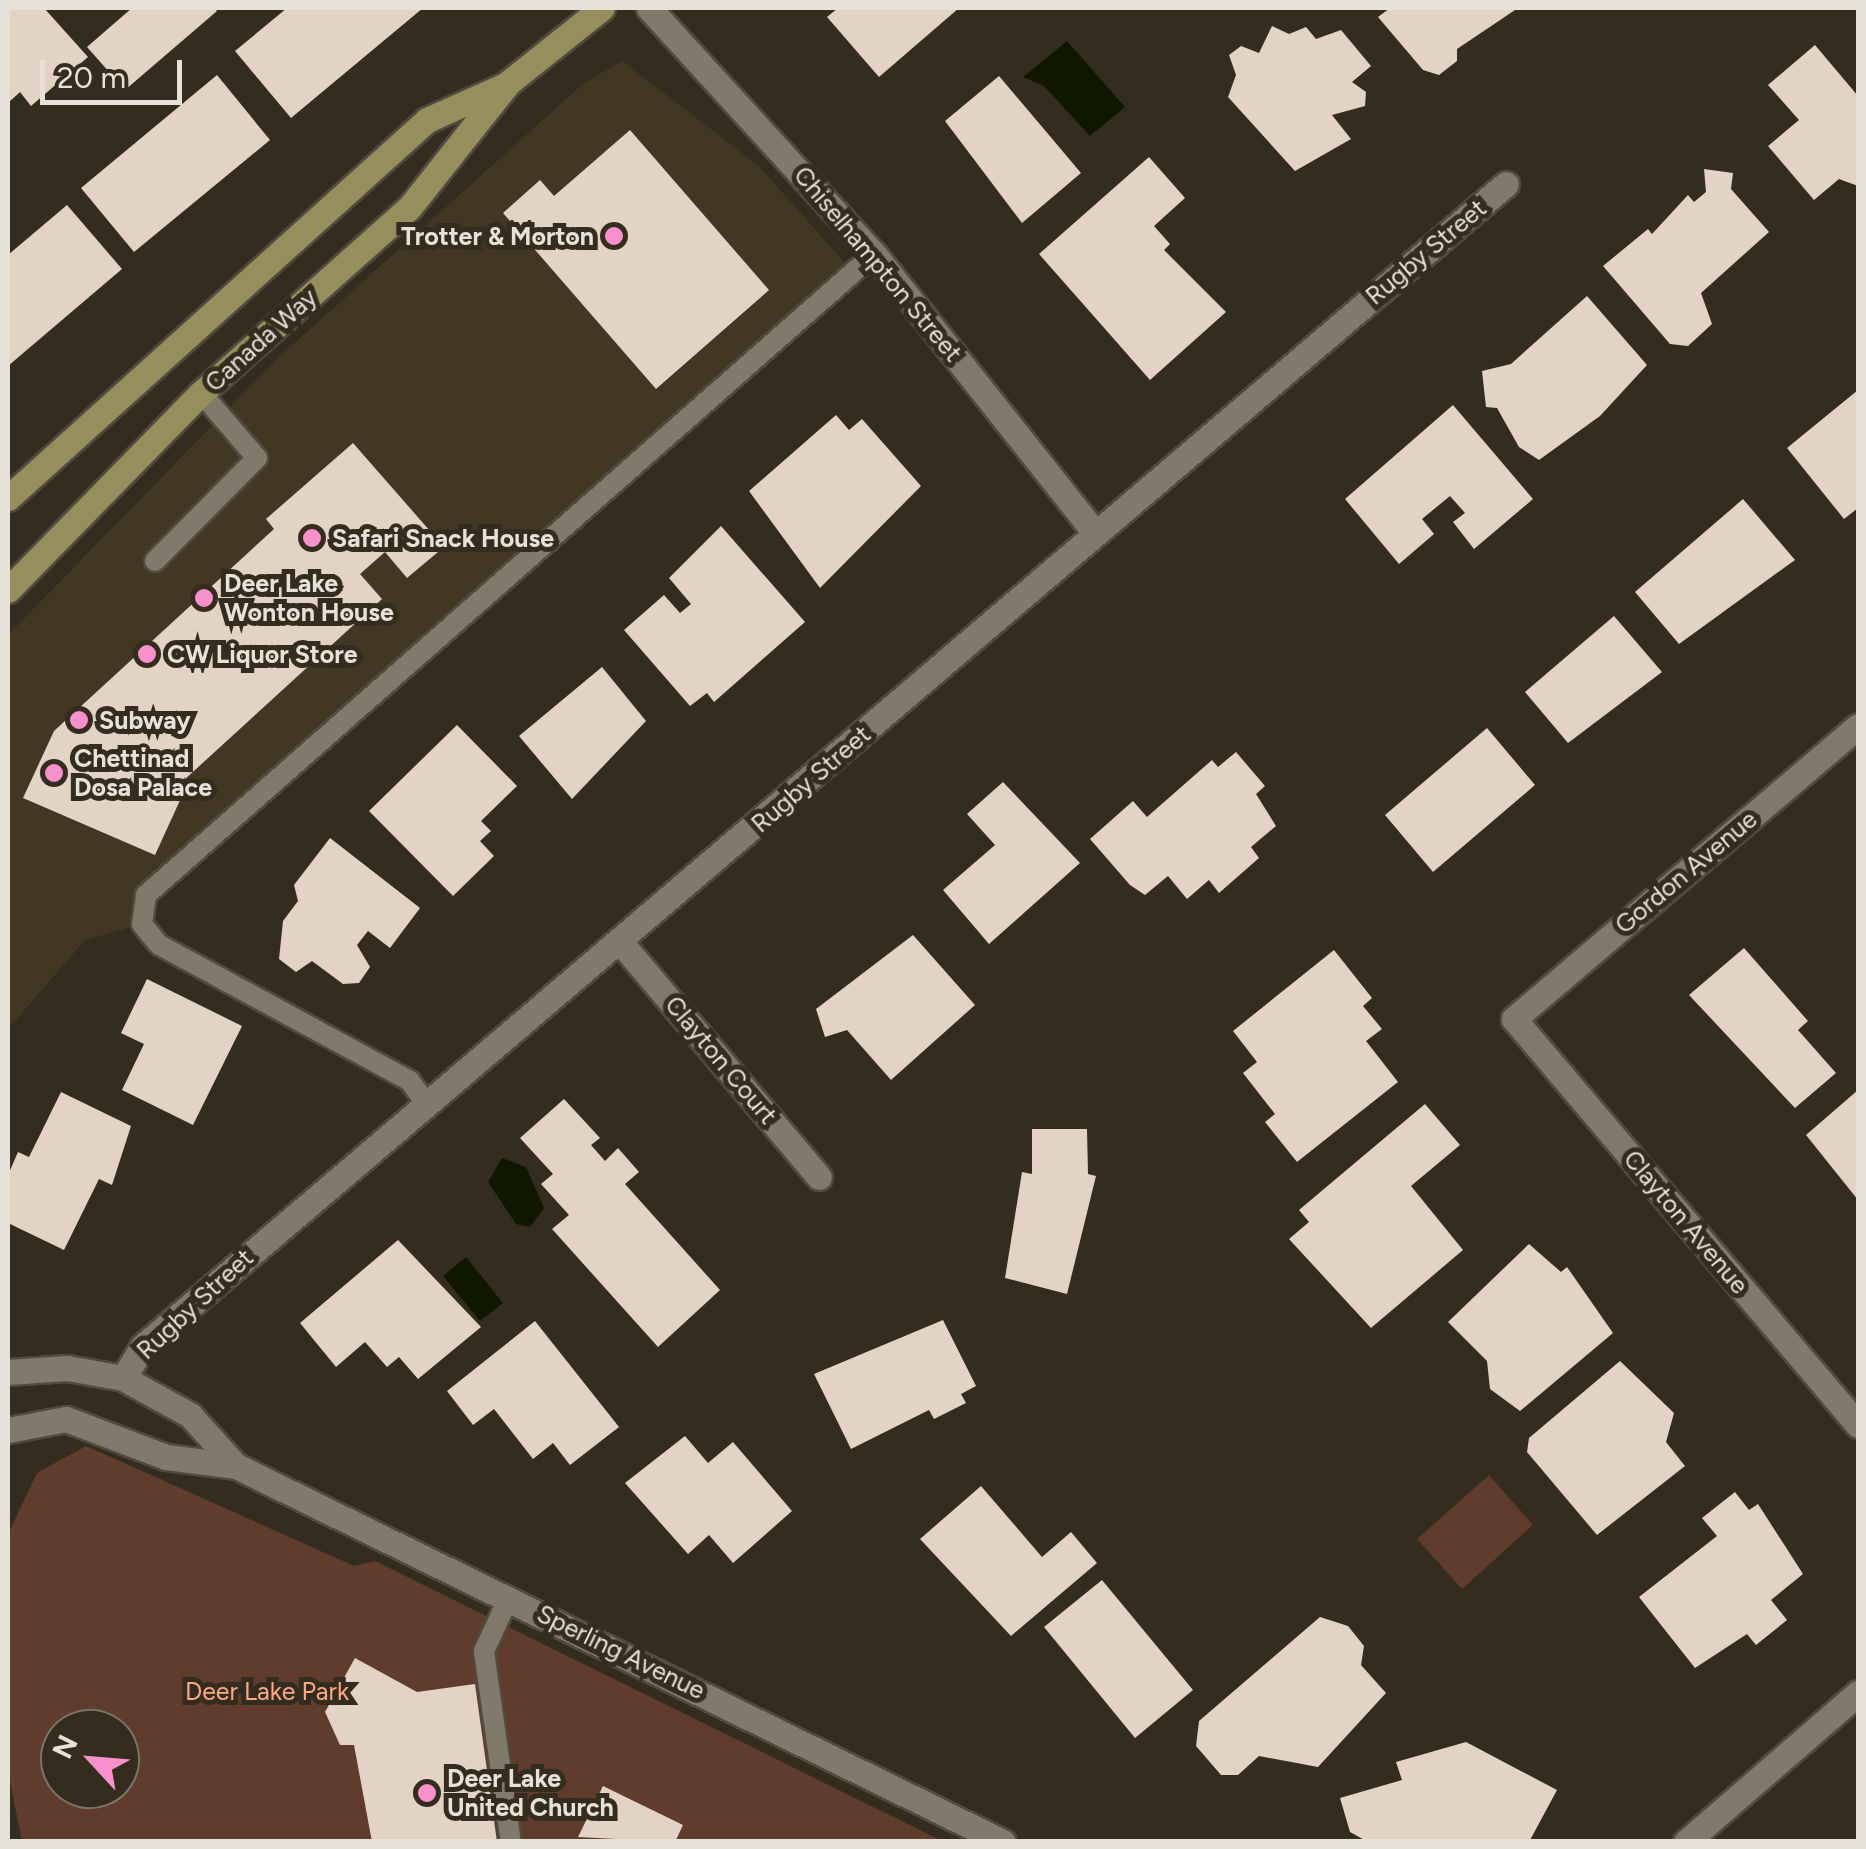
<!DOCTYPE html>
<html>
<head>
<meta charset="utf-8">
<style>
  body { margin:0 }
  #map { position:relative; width:1866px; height:1849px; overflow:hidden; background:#342d1f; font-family:Figtree,sans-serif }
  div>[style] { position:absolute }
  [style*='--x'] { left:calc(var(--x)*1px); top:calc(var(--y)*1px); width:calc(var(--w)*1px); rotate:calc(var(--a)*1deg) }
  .built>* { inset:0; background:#413722 }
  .green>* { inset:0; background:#603c2c }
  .water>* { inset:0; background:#101700 }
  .building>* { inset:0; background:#e3d3c5 }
  .roads { filter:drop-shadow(2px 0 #514a3e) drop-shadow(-2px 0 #514a3e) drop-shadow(0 2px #514a3e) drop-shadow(0 -2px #514a3e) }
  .lane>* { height:20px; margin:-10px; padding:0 10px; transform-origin:10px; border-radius:10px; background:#817969 }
  .street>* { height:25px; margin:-12.5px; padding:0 12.5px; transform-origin:12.5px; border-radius:12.5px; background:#817969 }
  .secondary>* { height:25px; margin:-12.5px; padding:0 12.5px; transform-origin:12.5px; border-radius:12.5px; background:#978e5d }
  .dots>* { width:28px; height:28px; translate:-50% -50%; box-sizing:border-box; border:5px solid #342d1f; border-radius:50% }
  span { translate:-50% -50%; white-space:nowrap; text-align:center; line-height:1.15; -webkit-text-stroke:10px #342d1f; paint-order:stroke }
  .poi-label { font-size:25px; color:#e6e2d9; font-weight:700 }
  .right { translate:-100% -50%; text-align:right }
  .left { translate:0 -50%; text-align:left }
  .street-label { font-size:25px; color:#e6e2d9 }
  .park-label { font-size:25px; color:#fba984 }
  .frame { position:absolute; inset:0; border:10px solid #e6e2d9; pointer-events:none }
  .north { position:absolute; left:40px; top:1709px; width:100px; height:100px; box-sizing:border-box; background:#342d1f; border:2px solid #7b7569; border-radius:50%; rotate:296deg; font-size:28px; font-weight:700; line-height:40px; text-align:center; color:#e6e2d9 }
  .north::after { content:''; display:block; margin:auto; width:35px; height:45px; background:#f890cb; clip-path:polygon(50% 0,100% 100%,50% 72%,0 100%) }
  .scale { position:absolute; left:40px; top:60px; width:142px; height:45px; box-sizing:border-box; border:5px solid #e6e2d9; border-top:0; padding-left:12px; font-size:30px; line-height:35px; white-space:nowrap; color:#e6e2d9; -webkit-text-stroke:8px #342d1f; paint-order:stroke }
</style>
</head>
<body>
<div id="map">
  <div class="built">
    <div style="clip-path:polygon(622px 61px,759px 166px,853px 272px,151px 887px,142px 924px,85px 940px,8px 1029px,8px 635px,279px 357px,584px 83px)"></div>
  </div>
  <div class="green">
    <div style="clip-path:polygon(evenodd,86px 1446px,354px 1566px,375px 1561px,942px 1841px,22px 1841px,8px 1771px,8px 1534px,37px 1473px,86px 1446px,60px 1729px,120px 1729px,120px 1789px,60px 1789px,60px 1729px)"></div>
    <div style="clip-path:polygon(1489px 1475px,1533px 1525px,1462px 1589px,1417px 1539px)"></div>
  </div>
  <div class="water">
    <div style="clip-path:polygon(1067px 41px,1125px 107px,1090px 136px,1044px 86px,1023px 77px)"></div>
    <div style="clip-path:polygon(502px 1158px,526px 1167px,544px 1208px,530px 1227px,516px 1224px,488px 1182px)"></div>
    <div style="clip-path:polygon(466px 1257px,503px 1303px,480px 1321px,443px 1276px)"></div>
  </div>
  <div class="building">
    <div style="clip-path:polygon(8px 8px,44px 8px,88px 57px,31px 106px,20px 92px,8px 103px)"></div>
    <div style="clip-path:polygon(132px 8px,214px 8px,217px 11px,125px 90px,87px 47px)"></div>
    <div style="clip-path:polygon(287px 8px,423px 8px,291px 118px,235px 51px)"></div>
    <div style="clip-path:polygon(838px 8px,959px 8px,879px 77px,827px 17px)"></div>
    <div style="clip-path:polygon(1390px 8px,1518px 8px,1457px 49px,1457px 61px,1439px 75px,1423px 70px,1378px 17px)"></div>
    <div style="clip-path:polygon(1272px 26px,1289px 34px,1306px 27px,1316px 39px,1341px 30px,1371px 66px,1352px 82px,1366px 92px,1365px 106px,1332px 115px,1351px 139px,1295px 171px,1228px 97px,1236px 75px,1229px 55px,1241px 46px,1259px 53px)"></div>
    <div style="clip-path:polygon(1815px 45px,1858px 96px,1858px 186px,1839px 179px,1814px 200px,1768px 146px,1799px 120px,1768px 85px)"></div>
    <div style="clip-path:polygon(217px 75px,270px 140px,134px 252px,81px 188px)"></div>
    <div style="clip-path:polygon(999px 76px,1081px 173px,1022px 223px,945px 121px)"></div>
    <div style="clip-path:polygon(630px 130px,769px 290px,656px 389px,503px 213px,540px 180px,554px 196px)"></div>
    <div style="clip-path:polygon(1149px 157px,1185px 198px,1154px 226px,1170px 244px,1164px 250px,1226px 312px,1150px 380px,1039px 254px)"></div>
    <div style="clip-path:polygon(1704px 169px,1733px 173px,1731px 189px,1769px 232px,1701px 293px,1712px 324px,1688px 346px,1670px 344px,1603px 266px,1648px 229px,1652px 234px,1688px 195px,1694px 202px,1706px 192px)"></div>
    <div style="clip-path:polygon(67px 205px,122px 269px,8px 366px,8px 255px)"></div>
    <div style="clip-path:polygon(1587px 296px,1647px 365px,1600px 416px,1539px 460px,1519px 447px,1497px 408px,1486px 407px,1482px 371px,1511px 364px)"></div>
    <div style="clip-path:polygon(1858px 390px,1858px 508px,1844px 519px,1787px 448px)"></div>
    <div style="clip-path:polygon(1453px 405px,1533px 499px,1474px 549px,1453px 522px,1465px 513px,1450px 496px,1422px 519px,1434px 534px,1399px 564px,1345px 499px)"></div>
    <div style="clip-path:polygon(836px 415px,849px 430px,862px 419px,921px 486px,820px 588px,749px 491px)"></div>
    <div style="clip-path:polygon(353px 443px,444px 547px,407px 578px,385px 552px,360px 574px,382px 599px,172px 791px,182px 796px,155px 855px,23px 798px,54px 731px,274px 529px,266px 519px)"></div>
    <div style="clip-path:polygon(1743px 499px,1795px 560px,1679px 644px,1635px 592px)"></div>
    <div style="clip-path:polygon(721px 526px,805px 622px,714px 702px,707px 693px,690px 706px,624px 630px,664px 595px,680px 613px,691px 604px,669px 578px)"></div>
    <div style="clip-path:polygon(1614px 616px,1662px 672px,1568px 743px,1525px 692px)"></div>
    <div style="clip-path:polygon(602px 667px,646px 721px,572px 799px,519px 736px)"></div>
    <div style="clip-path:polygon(457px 725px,517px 786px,481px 821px,491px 831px,480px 841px,494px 856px,453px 896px,369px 811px)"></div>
    <div style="clip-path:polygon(1487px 728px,1535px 785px,1433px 872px,1385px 815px)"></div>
    <div style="clip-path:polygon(1236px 752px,1265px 786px,1256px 794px,1276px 826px,1251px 847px,1259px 858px,1219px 893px,1209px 880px,1187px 899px,1168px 876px,1145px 895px,1130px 885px,1090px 839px,1133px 801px,1147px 817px,1212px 760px,1218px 767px)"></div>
    <div style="clip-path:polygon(1003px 782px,1080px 863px,989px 944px,943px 890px,995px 845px,967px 814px)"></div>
    <div style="clip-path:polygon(330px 838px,420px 908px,390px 948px,368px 931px,357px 945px,370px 967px,359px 983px,343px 984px,312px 961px,296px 972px,279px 959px,283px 921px,298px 901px,294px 885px)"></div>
    <div style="clip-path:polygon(913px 935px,975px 1005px,891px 1080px,847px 1030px,825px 1037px,816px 1009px)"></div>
    <div style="clip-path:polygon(1744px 948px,1808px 1021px,1798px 1030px,1836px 1073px,1795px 1108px,1689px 995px)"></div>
    <div style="clip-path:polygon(1334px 950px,1372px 998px,1363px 1006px,1382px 1029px,1366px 1041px,1398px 1082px,1297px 1162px,1265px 1122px,1275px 1114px,1243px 1073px,1257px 1062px,1233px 1031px)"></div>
    <div style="clip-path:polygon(147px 979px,242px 1026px,193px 1125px,122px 1090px,144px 1044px,121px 1033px)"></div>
    <div style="clip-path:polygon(1858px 1090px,1858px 1200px,1806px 1135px)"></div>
    <div style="clip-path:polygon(61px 1092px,131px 1126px,112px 1185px,99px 1179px,64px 1250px,8px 1223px,8px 1175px,18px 1152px,29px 1157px)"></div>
    <div style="clip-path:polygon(564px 1099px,600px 1138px,591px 1145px,605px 1161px,618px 1148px,639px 1172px,625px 1184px,720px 1290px,658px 1347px,552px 1229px,569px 1215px,541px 1184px,553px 1174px,520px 1138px)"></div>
    <div style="clip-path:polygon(1425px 1104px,1460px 1145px,1411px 1186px,1463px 1250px,1371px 1328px,1289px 1239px,1309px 1222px,1299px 1210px)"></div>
    <div style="clip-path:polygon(1032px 1129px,1087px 1129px,1088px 1174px,1096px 1176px,1067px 1294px,1005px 1278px,1022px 1172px,1032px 1174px)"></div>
    <div style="clip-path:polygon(398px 1240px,481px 1327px,418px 1379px,399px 1357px,387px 1367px,365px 1342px,336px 1367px,300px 1323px)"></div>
    <div style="clip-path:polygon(1529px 1244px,1561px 1272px,1567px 1267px,1613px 1333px,1520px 1411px,1490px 1389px,1487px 1361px,1448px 1322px)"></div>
    <div style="clip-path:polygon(943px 1320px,976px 1386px,961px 1394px,966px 1403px,934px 1419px,929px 1410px,851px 1449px,814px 1374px)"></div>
    <div style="clip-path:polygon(535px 1321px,619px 1427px,570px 1465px,553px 1443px,533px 1459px,494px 1409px,473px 1425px,447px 1391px)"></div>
    <div style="clip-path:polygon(1620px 1361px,1674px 1413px,1666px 1442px,1685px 1466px,1597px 1535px,1527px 1452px,1529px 1438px)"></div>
    <div style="clip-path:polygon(685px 1436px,708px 1463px,733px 1442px,792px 1511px,733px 1563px,709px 1535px,688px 1554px,625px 1483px)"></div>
    <div style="clip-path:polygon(981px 1486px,1042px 1557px,1071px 1532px,1097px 1563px,1011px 1636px,920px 1539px)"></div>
    <div style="clip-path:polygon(1735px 1492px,1749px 1510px,1758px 1504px,1803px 1574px,1771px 1600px,1787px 1620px,1756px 1645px,1747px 1634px,1695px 1668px,1639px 1597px,1717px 1536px,1702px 1518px)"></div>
    <div style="clip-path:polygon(1102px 1580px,1193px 1690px,1135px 1738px,1044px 1627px)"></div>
    <div style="clip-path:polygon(1320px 1617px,1348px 1626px,1364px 1646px,1361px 1665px,1386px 1693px,1318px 1767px,1259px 1756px,1238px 1775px,1221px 1775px,1196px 1746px,1199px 1721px)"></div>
    <div style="clip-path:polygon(355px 1658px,417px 1692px,475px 1684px,497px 1842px,372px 1842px,354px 1745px,340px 1745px,325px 1712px)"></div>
    <div style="clip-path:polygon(1466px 1742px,1557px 1790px,1529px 1842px,1368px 1842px,1350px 1832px,1340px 1798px,1402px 1780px,1396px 1762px)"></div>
    <div style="clip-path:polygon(603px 1786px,683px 1825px,675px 1842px,578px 1837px)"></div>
  </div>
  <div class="roads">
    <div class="lane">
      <div style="--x:155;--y:561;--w:145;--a:-45.3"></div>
      <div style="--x:257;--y:458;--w:86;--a:-130.7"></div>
      <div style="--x:425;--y:1102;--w:26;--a:-126"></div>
      <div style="--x:410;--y:1081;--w:285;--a:-151.5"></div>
      <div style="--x:159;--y:945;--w:27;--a:-129"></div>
      <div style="--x:142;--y:924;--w:29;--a:-82"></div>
      <div style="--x:146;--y:895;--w:970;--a:-41.36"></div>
      <div style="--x:509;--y:1597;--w:60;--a:114.8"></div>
      <div style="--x:484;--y:1651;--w:193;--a:82"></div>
    </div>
    <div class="street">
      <div style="--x:649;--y:8;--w:333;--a:47.6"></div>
      <div style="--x:874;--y:254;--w:355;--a:51.6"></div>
      <div style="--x:1858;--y:726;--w:452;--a:139.6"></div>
      <div style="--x:1514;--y:1019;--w:532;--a:49.73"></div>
      <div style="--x:622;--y:944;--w:305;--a:49.8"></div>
      <div style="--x:8;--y:1372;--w:59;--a:-3.9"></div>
      <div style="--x:67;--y:1368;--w:57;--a:10.1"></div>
      <div style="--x:123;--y:1378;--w:77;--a:28.9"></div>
      <div style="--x:190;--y:1415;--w:69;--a:48"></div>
      <div style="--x:123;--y:1378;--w:38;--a:-58"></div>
      <div style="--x:143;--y:1346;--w:1791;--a:-40.45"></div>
      <div style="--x:8;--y:1430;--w:59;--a:-10.7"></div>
      <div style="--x:66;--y:1419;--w:107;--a:20.8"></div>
      <div style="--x:166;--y:1457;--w:71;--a:7.3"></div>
      <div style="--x:236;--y:1466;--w:854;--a:26.12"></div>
      <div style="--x:1686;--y:1842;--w:228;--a:-40.9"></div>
    </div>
    <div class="secondary">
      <div style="--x:8;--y:498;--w:564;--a:-42.06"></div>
      <div style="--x:427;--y:120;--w:83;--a:-24.1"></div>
      <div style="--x:8;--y:590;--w:276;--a:-45.6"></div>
      <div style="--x:201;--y:393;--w:278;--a:-41.7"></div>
      <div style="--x:409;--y:208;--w:159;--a:-51.6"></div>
      <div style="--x:508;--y:83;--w:120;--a:-38.6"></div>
    </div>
  </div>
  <div class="dots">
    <div style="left:614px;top:236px;background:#f890cb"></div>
    <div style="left:312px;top:538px;background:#f890cb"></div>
    <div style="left:204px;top:598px;background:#f890cb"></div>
    <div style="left:147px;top:654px;background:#f890cb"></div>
    <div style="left:79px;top:720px;background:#f890cb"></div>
    <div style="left:54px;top:773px;background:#f890cb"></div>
    <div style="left:427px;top:1793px;background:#f890cb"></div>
  </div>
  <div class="poi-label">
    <span class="right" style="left:594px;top:236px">Trotter &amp; Morton</span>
    <span class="left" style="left:332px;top:538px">Safari Snack House</span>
    <span class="left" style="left:224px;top:598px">Deer Lake<br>Wonton House</span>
    <span class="left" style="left:167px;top:654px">CW Liquor Store</span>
    <span class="left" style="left:99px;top:720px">Subway</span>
    <span class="left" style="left:74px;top:773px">Chettinad<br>Dosa Palace</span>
    <span class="left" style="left:447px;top:1793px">Deer Lake<br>United Church</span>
  </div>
  <div class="street-label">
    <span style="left:1426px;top:252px;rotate:-40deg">Rugby Street</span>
    <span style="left:878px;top:264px;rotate:50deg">Chiselhampton Street</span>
    <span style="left:261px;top:340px;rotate:-42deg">Canada Way</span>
    <span style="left:811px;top:779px;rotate:-41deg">Rugby Street</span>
    <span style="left:1686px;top:872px;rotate:-40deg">Gordon Avenue</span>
    <span style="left:721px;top:1060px;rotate:50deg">Clayton Court</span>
    <span style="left:1686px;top:1222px;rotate:50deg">Clayton Avenue</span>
    <span style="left:195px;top:1304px;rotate:-43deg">Rugby Street</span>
    <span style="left:621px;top:1652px;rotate:26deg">Sperling Avenue</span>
  </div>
  <div class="park-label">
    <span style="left:267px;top:1691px">Deer Lake Park</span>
  </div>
  <div class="frame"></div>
  <div class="north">N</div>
  <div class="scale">20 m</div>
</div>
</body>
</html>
